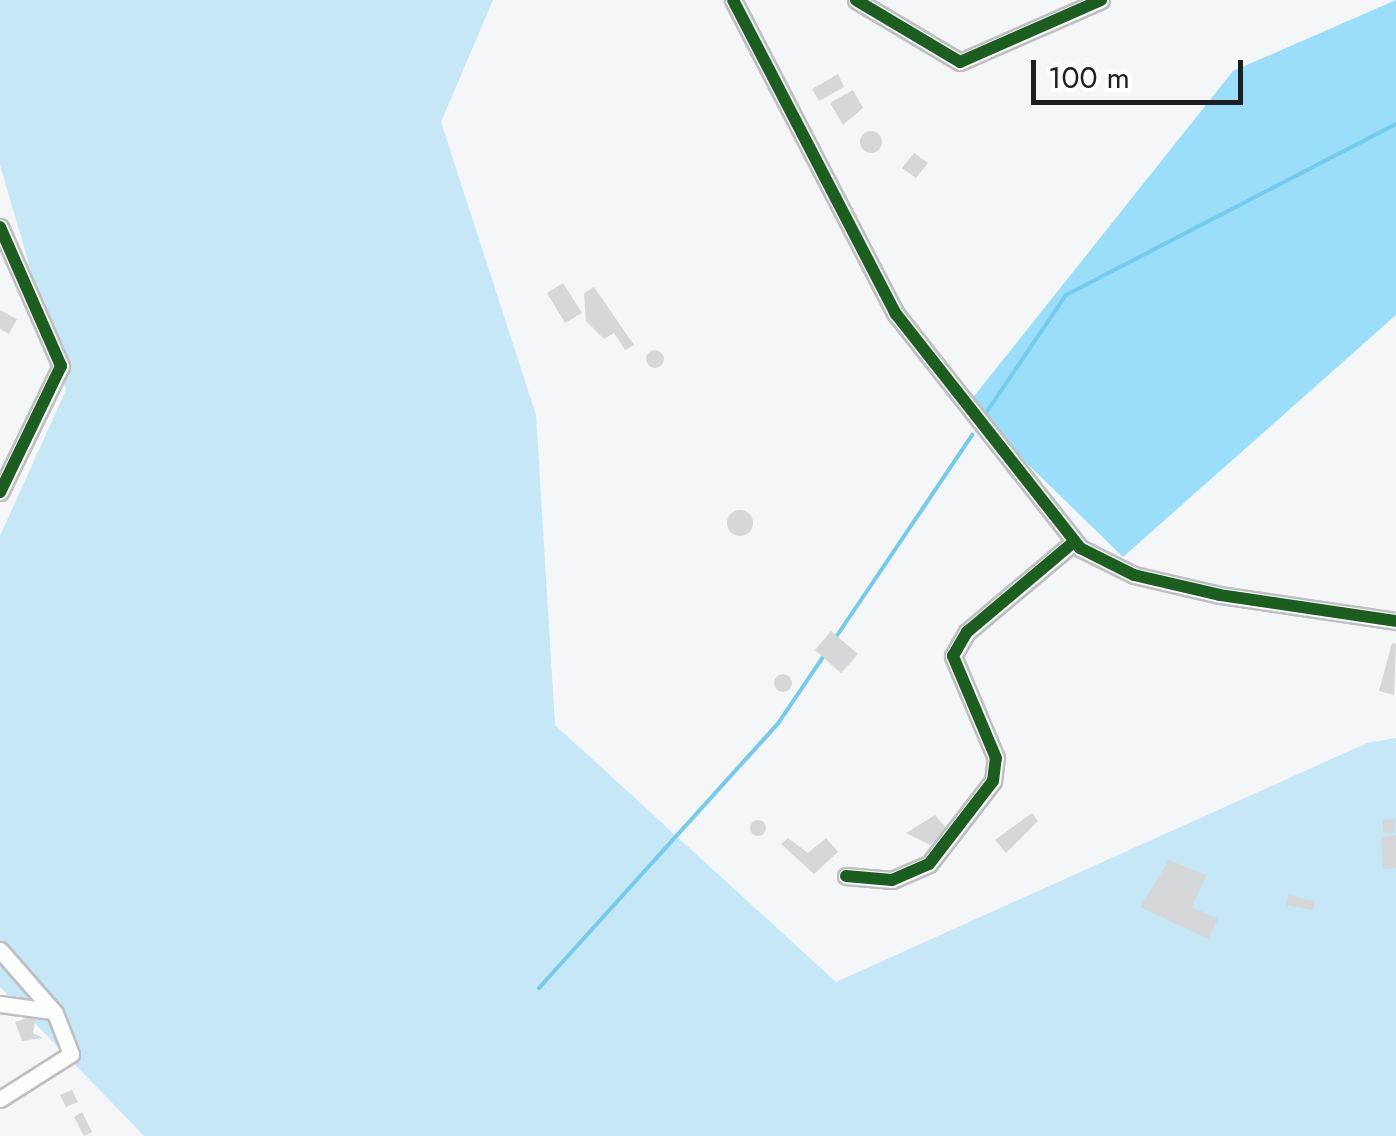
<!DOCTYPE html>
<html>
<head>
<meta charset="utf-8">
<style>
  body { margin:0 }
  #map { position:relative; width:1396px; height:1136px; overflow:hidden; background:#f4f6f8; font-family:Jost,sans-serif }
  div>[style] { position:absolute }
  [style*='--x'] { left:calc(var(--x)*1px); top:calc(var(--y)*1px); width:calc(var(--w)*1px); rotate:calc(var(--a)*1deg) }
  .green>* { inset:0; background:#c5e7f6 }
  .forest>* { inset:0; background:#9bdefa }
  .stream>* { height:4px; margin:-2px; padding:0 2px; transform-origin:2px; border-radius:2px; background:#74cbee }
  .building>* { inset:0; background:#d6d7d8 }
  .round { border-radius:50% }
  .roads { filter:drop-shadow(2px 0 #bebfc0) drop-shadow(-2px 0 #bebfc0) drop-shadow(0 2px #bebfc0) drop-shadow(0 -2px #bebfc0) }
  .minor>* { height:15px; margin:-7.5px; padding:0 7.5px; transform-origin:7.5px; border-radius:7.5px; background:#fdfefe }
  .cycleway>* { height:12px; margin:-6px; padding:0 6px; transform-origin:6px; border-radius:6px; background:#1b5e20 }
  span { translate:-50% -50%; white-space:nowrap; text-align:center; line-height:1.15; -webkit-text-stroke:8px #fff; paint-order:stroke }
  .scale { position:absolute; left:1031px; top:60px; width:212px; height:45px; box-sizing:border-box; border:5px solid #1d1e1f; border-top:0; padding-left:12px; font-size:30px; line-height:35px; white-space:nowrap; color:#1d1e1f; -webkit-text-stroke:8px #fff; paint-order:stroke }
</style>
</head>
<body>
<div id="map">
  <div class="green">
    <div style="clip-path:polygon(0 0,493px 0,441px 122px,536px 415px,555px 725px,836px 982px,1367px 743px,1396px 738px,1396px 1136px,144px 1136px,0 987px,0 536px,66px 390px,0 165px)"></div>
  </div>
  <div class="forest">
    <div style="clip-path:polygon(1396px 0,1396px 315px,1123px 557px,967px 405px,1233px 71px)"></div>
  </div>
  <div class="stream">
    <div style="--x:986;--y:413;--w:143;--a:-55.9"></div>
    <div style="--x:1066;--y:295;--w:372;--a:-27.4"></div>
    <div style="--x:836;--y:637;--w:244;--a:-56"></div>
    <div style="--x:539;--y:988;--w:358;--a:-47.9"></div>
    <div style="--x:779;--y:722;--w:82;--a:-55.9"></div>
  </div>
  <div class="building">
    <div style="clip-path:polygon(838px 74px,844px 87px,819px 101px,812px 89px)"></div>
    <div style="clip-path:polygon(853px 90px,863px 108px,843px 125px,830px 103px)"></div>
    <div class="round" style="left:860px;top:131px;width:22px;height:22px"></div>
    <div style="clip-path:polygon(914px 153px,928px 163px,916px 178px,902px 168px)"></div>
    <div style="clip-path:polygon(563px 283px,582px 313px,565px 323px,547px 293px)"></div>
    <div style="clip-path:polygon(594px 287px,634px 345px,625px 350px,614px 333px,604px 339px,586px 321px,584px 293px)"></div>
    <div style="clip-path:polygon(0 310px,17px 319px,9px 334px,0 329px)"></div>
    <div class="round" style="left:646px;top:350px;width:18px;height:18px"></div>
    <div class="round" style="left:727px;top:510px;width:26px;height:26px"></div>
    <div style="clip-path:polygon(831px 631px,858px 654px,841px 673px,815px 650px)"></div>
    <div style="clip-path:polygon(1392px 643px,1396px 644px,1394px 695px,1379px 691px)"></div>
    <div class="round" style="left:774px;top:674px;width:18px;height:18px"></div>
    <div style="clip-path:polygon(1032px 813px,1038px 821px,1006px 853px,995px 840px)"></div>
    <div style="clip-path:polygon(935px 815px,947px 829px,930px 845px,906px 833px)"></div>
    <div style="clip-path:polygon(1383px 819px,1395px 819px,1394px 833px,1383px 832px)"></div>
    <div class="round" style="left:750px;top:820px;width:16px;height:16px"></div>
    <div style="clip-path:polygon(1396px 835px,1396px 868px,1383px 869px,1381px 837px)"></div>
    <div style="clip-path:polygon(788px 838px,808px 853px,826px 838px,838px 852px,814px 874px,781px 844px)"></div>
    <div style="clip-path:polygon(1169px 860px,1206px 875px,1192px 907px,1218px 919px,1208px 939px,1140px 907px)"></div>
    <div style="clip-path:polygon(1288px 895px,1315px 901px,1313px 910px,1286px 905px)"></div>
    <div style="clip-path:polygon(36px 1015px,33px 1033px,43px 1038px,22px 1041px,15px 1022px)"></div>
    <div style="clip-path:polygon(72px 1090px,78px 1102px,66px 1107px,60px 1095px)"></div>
    <div style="clip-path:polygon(82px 1112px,92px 1132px,84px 1136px,74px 1117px)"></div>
  </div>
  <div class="roads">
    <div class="minor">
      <div style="--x:733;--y:0;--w:354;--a:62.6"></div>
      <div style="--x:896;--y:314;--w:298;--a:51.8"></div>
      <div style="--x:1080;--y:548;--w:60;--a:26.6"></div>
      <div style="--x:1134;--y:575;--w:88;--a:13.1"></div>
      <div style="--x:1220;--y:595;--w:178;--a:8.4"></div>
      <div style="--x:856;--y:0;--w:121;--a:30.8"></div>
      <div style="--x:960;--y:62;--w:154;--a:-23.7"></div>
      <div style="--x:0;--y:227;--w:152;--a:66.3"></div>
      <div style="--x:61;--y:366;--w:140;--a:115.8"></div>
      <div style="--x:846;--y:876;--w:46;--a:5"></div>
      <div style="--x:892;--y:880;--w:40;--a:-23.4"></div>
      <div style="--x:929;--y:864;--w:105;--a:-52.4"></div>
      <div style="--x:993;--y:781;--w:23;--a:-83"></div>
      <div style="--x:996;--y:758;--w:111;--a:-112.9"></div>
      <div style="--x:953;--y:656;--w:28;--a:-60"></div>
      <div style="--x:967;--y:632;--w:140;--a:-40.1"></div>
      <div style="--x:0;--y:950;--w:84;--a:48.9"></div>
      <div style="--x:55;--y:1013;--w:44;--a:68.7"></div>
      <div style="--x:71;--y:1054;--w:84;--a:147.6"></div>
      <div style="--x:0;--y:1004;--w:51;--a:7.8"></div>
    </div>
  </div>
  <div class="cycleway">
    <div style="--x:733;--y:0;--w:354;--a:62.6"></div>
    <div style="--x:896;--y:314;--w:298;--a:51.8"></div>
    <div style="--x:1080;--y:548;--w:60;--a:26.6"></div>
    <div style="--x:1134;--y:575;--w:88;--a:13.1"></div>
    <div style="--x:1220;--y:595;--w:178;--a:8.4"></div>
    <div style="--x:856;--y:0;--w:121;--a:30.8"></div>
    <div style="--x:960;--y:62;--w:154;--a:-23.7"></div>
    <div style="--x:0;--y:227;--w:152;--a:66.3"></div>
    <div style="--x:61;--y:366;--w:140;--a:115.8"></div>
    <div style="--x:846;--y:876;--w:46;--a:5"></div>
    <div style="--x:892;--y:880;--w:40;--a:-23.4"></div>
    <div style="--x:929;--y:864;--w:105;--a:-52.4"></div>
    <div style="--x:993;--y:781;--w:23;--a:-83"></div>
    <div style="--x:996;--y:758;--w:111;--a:-112.9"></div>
    <div style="--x:953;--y:656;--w:28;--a:-60"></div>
    <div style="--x:967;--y:632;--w:140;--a:-40.1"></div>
  </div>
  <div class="scale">100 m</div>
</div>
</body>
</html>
